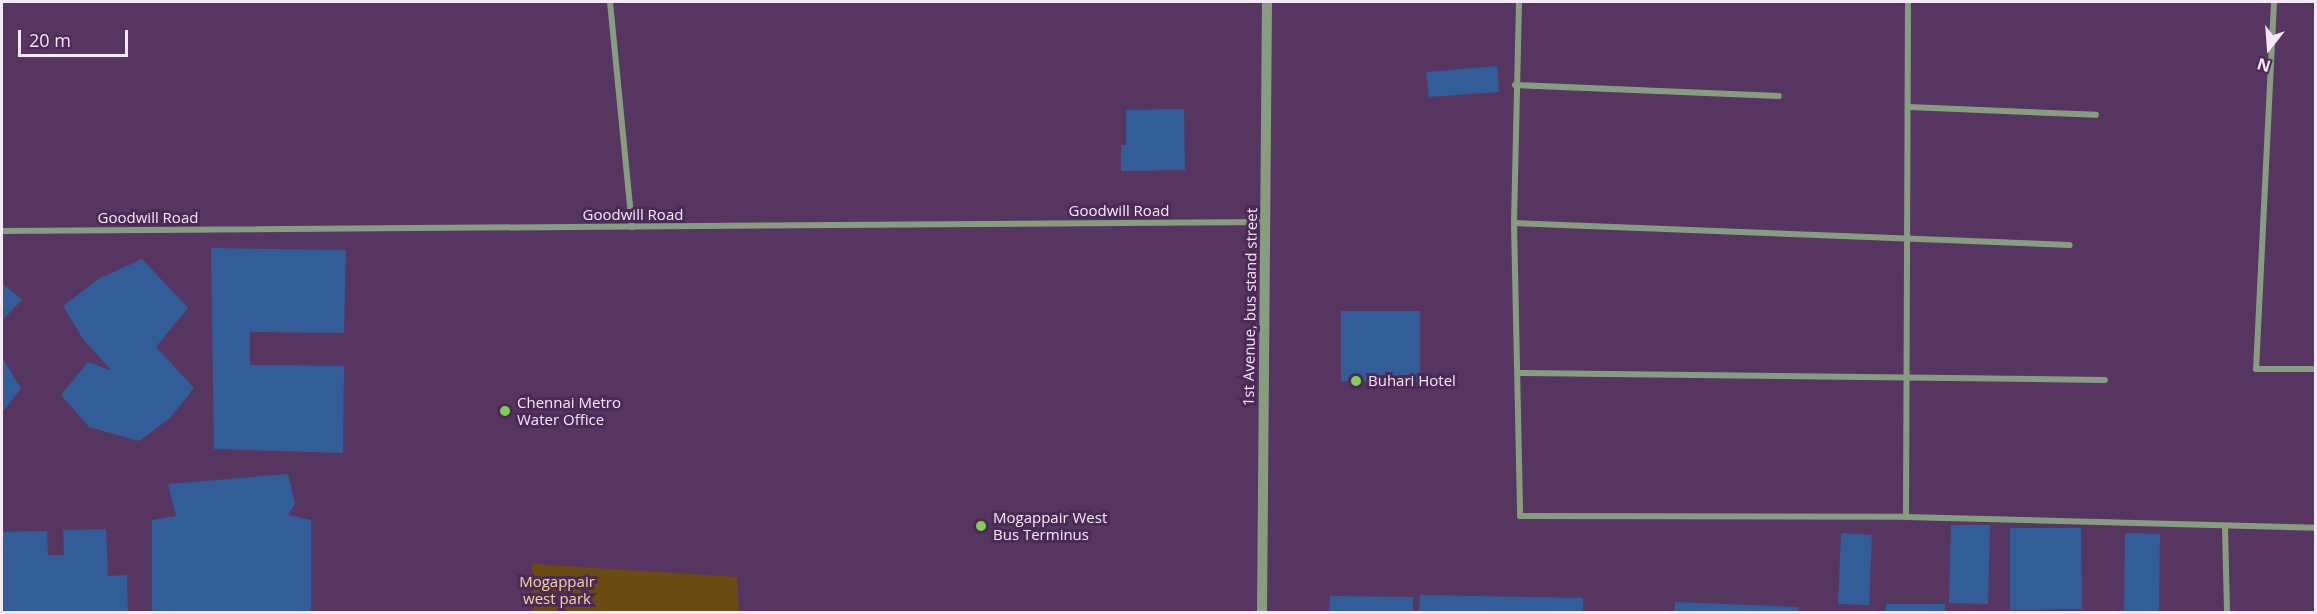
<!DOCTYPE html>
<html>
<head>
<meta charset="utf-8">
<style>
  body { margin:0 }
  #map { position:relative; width:2317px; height:614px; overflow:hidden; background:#563661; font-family:"Open Sans",sans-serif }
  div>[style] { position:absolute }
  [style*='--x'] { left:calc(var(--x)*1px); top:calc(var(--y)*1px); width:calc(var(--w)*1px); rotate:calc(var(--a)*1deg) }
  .green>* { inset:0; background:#6b4b13 }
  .building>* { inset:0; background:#325d98 }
  .minor>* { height:6px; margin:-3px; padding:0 3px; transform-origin:3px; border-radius:3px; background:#889d80 }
  .tertiary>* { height:10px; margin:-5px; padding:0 5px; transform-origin:5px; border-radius:5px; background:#889d80 }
  .dots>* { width:16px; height:16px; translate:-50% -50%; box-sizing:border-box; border:3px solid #4b2b56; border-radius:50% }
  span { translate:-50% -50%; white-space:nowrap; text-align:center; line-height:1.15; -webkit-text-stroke:6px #4b2b56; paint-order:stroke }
  .street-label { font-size:15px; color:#f7e7fc }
  .poi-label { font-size:15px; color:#f7e7fc }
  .left { translate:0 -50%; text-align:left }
  .park-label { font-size:15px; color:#fbd59e }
  .frame { position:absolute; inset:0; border:3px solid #f7e7fc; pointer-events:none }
  .north { position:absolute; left:2239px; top:18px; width:60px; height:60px; -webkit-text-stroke:4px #4b2b56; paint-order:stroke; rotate:197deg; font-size:16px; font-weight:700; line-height:24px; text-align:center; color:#f7e7fc }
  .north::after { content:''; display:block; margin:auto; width:21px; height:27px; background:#f7e7fc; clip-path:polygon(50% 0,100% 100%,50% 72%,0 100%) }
  .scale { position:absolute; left:18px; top:30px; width:110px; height:27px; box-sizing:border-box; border:3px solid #f7e7fc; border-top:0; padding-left:8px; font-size:18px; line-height:21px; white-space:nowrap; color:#f7e7fc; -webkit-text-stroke:4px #4b2b56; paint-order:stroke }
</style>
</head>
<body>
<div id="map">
  <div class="green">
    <div style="clip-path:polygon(532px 564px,737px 577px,739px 612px,533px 612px)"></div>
  </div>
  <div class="building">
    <div style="clip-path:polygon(1497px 66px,1499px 92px,1429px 97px,1426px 72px)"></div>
    <div style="clip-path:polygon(1184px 109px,1185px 170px,1121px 171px,1121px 145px,1126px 145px,1126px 110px)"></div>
    <div style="clip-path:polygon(211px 248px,346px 250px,344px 333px,250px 332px,250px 365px,344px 366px,343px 453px,214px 449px)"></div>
    <div style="clip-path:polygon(142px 259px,188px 308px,156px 347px,194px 388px,169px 419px,139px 441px,89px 427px,61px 395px,88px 362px,112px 371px,83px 339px,63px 306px,100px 278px)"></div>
    <div style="clip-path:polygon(2px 283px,22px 300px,2px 320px)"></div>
    <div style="clip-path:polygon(1341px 311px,1420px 311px,1420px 382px,1341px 381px)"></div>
    <div style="clip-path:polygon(2px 358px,21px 388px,2px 413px)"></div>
    <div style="clip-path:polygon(288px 474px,295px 504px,288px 515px,311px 520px,311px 612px,152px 612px,152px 520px,176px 516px,168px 484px)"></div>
    <div style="clip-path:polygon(1951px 525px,1990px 525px,1988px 604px,1949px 603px)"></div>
    <div style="clip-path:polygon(2010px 528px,2081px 528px,2082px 609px,2010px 610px)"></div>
    <div style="clip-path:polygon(106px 529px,108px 576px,127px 575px,128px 612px,2px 612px,2px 532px,47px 531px,48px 555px,64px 555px,63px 530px)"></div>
    <div style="clip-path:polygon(1841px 533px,1872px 535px,1869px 605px,1838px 604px)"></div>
    <div style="clip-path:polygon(2125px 533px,2160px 534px,2159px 612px,2124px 612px)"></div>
    <div style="clip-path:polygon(1420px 595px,1583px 598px,1583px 612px,1419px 612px)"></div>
    <div style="clip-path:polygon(1330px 596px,1413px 597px,1413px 612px,1329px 612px)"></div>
    <div style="clip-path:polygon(1675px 602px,1799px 607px,1798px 612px,1675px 612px)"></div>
    <div style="clip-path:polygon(1886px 604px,1945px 604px,1945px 612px,1886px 612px)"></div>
  </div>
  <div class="minor">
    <div style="--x:610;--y:2;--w:226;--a:84.4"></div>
    <div style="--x:1519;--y:2;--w:221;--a:91.3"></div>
    <div style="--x:1514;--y:223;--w:293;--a:88.8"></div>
    <div style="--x:1520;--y:516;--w:386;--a:0.1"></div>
    <div style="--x:1906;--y:517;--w:410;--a:1.5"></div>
    <div style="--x:2274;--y:2;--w:367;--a:92.8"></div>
    <div style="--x:2256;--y:369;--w:60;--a:0"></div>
    <div style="--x:1515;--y:85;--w:264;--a:2.4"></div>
    <div style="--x:1909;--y:107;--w:187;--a:2.4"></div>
    <div style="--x:1514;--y:223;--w:556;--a:2.27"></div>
    <div style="--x:2;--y:231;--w:1264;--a:-0.41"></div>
    <div style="--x:1519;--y:373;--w:586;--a:0.68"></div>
    <div style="--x:1906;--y:517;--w:515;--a:-89.78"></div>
    <div style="--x:2225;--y:528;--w:84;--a:88.6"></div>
  </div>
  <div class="tertiary">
    <div style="--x:1262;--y:612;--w:610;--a:-89.53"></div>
  </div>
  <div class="dots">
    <div style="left:1356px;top:381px;background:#7dd154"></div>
    <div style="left:505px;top:411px;background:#7dd154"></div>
    <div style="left:981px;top:526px;background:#7dd154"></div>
  </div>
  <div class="street-label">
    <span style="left:1119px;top:211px">Goodwill Road</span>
    <span style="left:633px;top:215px">Goodwill Road</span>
    <span style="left:148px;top:218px">Goodwill Road</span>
    <span style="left:1250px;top:307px;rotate:-89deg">1st Avenue, bus stand street</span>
  </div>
  <div class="poi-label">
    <span class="left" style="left:1368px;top:381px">Buhari Hotel</span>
    <span class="left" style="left:517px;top:411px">Chennai Metro<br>Water Office</span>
    <span class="left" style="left:993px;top:526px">Mogappair West<br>Bus Terminus</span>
  </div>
  <div class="park-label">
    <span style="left:557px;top:590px">Mogappair<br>west park</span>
  </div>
  <div class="frame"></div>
  <div class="north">N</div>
  <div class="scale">20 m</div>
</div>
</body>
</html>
